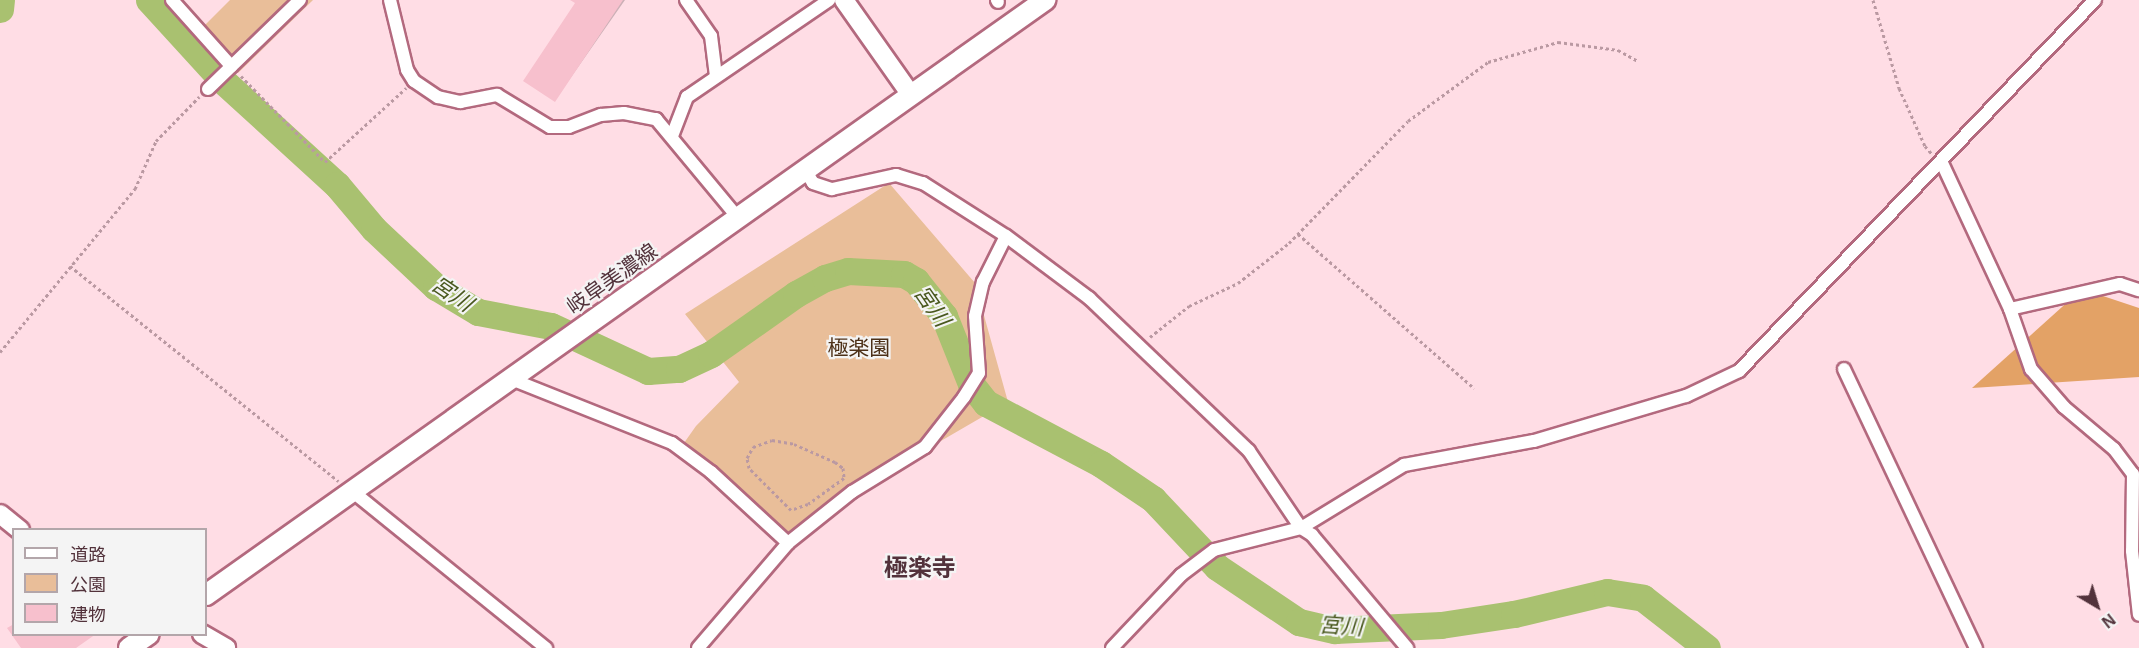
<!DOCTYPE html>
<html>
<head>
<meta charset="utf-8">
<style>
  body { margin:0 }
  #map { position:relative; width:2139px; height:648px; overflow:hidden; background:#ffdde5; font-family:Arial,"Noto Sans JP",sans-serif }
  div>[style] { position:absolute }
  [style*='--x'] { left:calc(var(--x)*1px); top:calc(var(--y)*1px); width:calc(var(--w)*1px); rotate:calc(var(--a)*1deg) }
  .green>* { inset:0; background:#e9be99 }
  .forest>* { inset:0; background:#e3a266 }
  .shadow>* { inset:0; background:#0003 }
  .river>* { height:27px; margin:-13.5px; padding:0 13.5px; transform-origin:13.5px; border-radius:13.5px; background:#a9c170 }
  .building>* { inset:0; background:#f7c0cd }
  .path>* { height:3px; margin-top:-1.5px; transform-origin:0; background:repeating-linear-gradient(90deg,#ba99a2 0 3px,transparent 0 6px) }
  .roads { filter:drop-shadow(2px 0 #b3697e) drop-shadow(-2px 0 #b3697e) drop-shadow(0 2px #b3697e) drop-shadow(0 -2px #b3697e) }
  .street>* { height:12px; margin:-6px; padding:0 6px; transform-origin:6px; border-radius:6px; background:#fff }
  .secondary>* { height:18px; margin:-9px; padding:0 9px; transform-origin:9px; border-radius:9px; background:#fff }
  .primary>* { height:20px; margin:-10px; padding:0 10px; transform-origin:10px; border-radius:10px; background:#fff }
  span { translate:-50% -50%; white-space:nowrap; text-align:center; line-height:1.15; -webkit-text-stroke:4.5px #f4f4f4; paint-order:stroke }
  .street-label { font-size:21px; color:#52323b }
  .park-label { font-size:21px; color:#4d3118 }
  .water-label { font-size:22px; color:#49581e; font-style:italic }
  .quarter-label { font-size:24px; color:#52323b; font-weight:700 }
  .legend { position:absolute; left:12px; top:528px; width:195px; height:108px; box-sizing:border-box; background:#f4f4f4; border:2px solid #b3a6aa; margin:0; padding:8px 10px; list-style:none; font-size:18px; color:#52323b }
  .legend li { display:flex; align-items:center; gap:12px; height:30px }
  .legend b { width:30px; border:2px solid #b3a6aa }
  .north { position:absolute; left:2067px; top:576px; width:60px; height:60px; -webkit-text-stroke:4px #f4f4f4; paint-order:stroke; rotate:142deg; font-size:16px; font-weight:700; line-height:24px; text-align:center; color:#52323b }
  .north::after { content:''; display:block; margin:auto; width:21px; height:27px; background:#52323b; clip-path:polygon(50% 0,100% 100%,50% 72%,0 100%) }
</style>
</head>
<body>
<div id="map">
  <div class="green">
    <div style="clip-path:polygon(230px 0,313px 0,238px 73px,200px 30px)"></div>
    <div style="clip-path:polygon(889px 183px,975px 283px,1008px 402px,853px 492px,788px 543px,679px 450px,696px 426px,739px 382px,685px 314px)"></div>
  </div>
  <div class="forest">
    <div style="clip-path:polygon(2082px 289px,2139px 308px,2139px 377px,1972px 388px)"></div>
  </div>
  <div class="shadow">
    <div style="clip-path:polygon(573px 0,625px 0,555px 100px,577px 3px)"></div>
  </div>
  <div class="river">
    <div style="--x:149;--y:0;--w:108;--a:47.6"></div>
    <div style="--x:222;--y:80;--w:156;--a:42.4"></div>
    <div style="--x:337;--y:185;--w:57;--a:49.9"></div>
    <div style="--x:374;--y:229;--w:85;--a:43.1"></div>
    <div style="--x:436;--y:287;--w:49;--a:30.8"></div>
    <div style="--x:478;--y:312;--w:74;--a:10.9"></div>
    <div style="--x:551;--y:326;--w:107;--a:24.9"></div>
    <div style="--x:648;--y:371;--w:31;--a:-4"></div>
    <div style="--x:679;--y:369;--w:35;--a:-25"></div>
    <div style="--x:711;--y:354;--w:104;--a:-35.2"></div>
    <div style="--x:796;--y:294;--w:33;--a:-29"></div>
    <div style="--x:825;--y:278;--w:24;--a:-17"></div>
    <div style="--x:848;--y:271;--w:56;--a:3.1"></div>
    <div style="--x:904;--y:274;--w:14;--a:30"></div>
    <div style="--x:916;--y:281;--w:45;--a:51.3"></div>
    <div style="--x:944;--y:316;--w:73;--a:68.3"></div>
    <div style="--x:971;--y:384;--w:24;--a:52"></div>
    <div style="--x:986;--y:403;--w:130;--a:27.9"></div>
    <div style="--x:1101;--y:464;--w:63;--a:33.9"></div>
    <div style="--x:1153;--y:499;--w:93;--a:46.7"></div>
    <div style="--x:1217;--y:567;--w:99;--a:33.9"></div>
    <div style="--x:1299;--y:622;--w:37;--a:13"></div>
    <div style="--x:1335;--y:630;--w:106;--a:-2.7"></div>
    <div style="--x:1441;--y:625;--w:74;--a:-8.6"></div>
    <div style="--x:1514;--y:614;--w:96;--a:-13.3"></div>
    <div style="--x:1607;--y:592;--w:36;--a:9"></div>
    <div style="--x:1643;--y:598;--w:81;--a:38"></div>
    <div style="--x:0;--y:9;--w:9;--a:-84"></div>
  </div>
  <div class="building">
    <div style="clip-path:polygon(570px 0,623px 0,555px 102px,523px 81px,575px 3px)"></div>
    <div style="clip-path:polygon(14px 624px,14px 634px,96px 634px,76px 648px,21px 648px,7px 628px)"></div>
  </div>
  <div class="path">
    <div style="--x:1873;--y:0;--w:92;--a:73.5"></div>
    <div style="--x:1899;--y:88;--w:64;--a:65.9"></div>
    <div style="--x:1925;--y:146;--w:11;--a:49"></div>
    <div style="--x:241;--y:76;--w:120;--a:45.7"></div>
    <div style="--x:325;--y:162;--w:110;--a:-42.4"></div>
    <div style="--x:1298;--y:234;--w:234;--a:41.2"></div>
    <div style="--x:70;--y:266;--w:344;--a:38.7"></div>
    <div style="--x:1150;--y:337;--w:50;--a:-38.5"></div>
    <div style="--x:1189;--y:306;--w:54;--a:-25.1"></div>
    <div style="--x:1238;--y:283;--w:65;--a:-38.1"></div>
    <div style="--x:1289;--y:243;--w:170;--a:-45.7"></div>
    <div style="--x:1408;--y:121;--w:99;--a:-36.4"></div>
    <div style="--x:1488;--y:62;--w:73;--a:-15.9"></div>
    <div style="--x:1558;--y:42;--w:61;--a:7.6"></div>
    <div style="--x:1618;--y:50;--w:23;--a:29"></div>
    <div style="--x:0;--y:352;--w:212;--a:-50.4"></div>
    <div style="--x:135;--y:189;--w:52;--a:-66.4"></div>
    <div style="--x:156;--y:141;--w:62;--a:-45.7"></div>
    <div style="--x:772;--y:440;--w:22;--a:10"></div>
    <div style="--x:794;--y:444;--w:45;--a:23.7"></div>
    <div style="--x:835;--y:462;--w:10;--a:37"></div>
    <div style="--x:843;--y:468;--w:10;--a:84"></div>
    <div style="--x:844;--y:478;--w:44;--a:144.2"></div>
    <div style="--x:808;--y:504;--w:18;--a:161"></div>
    <div style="--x:791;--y:510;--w:59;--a:-135"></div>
    <div style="--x:749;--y:468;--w:10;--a:-101"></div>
    <div style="--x:747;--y:458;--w:13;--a:-61"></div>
    <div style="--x:753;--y:447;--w:20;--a:-20"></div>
  </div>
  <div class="roads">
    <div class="street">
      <div style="--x:172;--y:0;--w:89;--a:48.2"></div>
      <div style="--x:390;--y:0;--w:72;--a:76.3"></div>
      <div style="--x:407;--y:70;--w:13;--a:58"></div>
      <div style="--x:414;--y:81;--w:29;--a:34"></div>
      <div style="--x:438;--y:97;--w:23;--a:13"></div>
      <div style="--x:460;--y:102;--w:38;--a:-11"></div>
      <div style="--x:497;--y:95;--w:62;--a:31.1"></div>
      <div style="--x:550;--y:127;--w:19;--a:0"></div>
      <div style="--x:569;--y:127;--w:34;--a:-21"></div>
      <div style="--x:601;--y:115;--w:23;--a:-5"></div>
      <div style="--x:624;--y:113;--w:33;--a:11"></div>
      <div style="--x:656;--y:119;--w:131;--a:50.3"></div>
      <div style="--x:686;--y:0;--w:44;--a:55.2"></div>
      <div style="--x:711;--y:36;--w:40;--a:82.9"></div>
      <div style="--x:997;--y:0;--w:2;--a:63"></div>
      <div style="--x:208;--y:89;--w:128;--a:-44.1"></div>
      <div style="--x:672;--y:136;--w:42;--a:-69"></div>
      <div style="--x:687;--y:97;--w:172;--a:-34.3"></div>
      <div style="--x:1942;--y:163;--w:161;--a:65"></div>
      <div style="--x:2010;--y:309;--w:64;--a:70.7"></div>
      <div style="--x:2031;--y:369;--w:50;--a:49"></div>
      <div style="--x:2064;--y:407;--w:65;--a:40"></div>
      <div style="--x:2114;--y:449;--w:31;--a:53"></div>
      <div style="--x:2133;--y:474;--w:77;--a:90.7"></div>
      <div style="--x:2132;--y:551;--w:64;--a:83.8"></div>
      <div style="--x:805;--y:170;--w:15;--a:58"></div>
      <div style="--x:813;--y:183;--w:20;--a:18"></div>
      <div style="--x:832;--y:189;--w:66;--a:-12.3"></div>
      <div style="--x:896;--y:175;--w:28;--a:17"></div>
      <div style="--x:923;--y:183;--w:98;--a:32.6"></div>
      <div style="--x:1006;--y:236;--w:104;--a:36.8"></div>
      <div style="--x:1089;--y:298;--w:221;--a:43.7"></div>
      <div style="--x:1249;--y:451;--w:93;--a:56"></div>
      <div style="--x:1301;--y:528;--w:13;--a:32"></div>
      <div style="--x:1312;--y:535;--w:148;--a:49.9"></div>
      <div style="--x:2010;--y:309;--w:113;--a:-12.8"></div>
      <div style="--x:2120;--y:284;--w:20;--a:18"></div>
      <div style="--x:1844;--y:369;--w:309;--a:64.7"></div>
      <div style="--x:511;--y:379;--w:173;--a:21.7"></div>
      <div style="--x:672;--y:443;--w:49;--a:36.6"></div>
      <div style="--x:711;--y:472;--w:105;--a:42.7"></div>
      <div style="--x:352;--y:491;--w:250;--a:39"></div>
      <div style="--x:698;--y:648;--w:138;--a:-49.4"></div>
      <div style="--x:788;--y:543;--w:82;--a:-38.6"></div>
      <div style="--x:852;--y:492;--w:86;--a:-31.7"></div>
      <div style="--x:925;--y:447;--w:63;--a:-52"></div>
      <div style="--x:964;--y:397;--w:28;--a:-58"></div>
      <div style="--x:979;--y:373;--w:57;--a:-94"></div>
      <div style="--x:975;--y:316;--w:35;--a:-77"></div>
      <div style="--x:983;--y:282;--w:51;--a:-63.4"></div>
      <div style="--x:1112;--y:648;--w:100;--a:-46.6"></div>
      <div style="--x:1181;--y:575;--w:41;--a:-37.1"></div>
      <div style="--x:1214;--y:550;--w:90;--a:-14.2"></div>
      <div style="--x:1301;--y:528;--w:121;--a:-31.5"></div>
      <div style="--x:1404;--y:465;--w:132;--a:-10.5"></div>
      <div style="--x:1534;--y:441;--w:159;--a:-16.5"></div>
      <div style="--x:1686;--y:396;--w:59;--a:-25.3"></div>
      <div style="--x:1739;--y:371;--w:514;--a:-46.18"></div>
    </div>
    <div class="secondary">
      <div style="--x:844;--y:0;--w:116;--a:54.8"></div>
      <div style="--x:0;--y:514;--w:26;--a:39"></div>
      <div style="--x:202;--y:634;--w:28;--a:30"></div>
    </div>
    <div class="primary">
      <div style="--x:206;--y:595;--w:1029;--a:-35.34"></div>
      <div style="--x:129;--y:648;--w:24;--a:-35"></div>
    </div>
  </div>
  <div class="street-label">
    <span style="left:612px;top:279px;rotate:-35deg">岐阜美濃線</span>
  </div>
  <div class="park-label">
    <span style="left:859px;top:348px">極楽園</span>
  </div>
  <div class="water-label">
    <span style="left:452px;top:294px;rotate:34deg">宮川</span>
    <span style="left:932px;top:306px;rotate:55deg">宮川</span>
    <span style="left:1341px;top:626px;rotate:4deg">宮川</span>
  </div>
  <div class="quarter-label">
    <span style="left:920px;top:568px">極楽寺</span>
  </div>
  <ul class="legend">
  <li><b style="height:8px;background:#fff"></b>道路</li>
  <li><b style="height:16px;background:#e9be99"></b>公園</li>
  <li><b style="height:16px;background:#f7c0cd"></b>建物</li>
  </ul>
  <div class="north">N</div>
</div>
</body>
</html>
